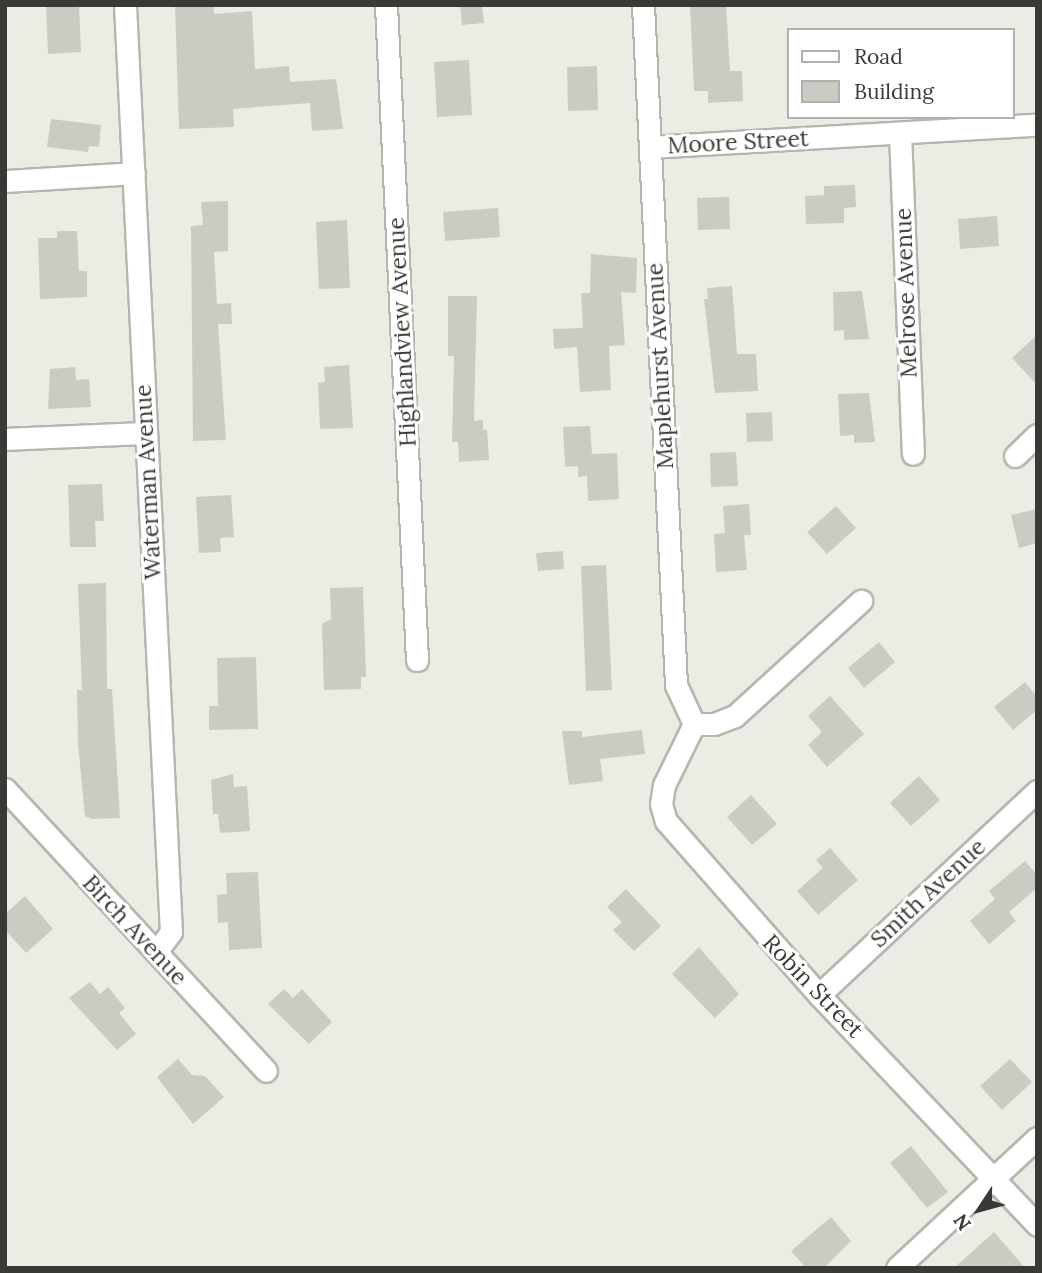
<!DOCTYPE html>
<html>
<head>
<meta charset="utf-8">
<style>
  body { margin:0 }
  #map { position:relative; width:1042px; height:1273px; overflow:hidden; background:#edece4; font-family:Lora,serif }
  div>[style] { position:absolute }
  [style*='--x'] { left:calc(var(--x)*1px); top:calc(var(--y)*1px); width:calc(var(--w)*1px); rotate:calc(var(--a)*1deg) }
  .building>* { inset:0; background:#cccbc3 }
  .roads { filter:drop-shadow(2px 0 #b7b6ae) drop-shadow(-2px 0 #b7b6ae) drop-shadow(0 2px #b7b6ae) drop-shadow(0 -2px #b7b6ae) }
  .minor>* { height:21px; margin:-10.5px; padding:0 10.5px; transform-origin:10.5px; border-radius:10.5px; background:#fff }
  span { translate:-50% -50%; white-space:nowrap; text-align:center; line-height:1.15; -webkit-text-stroke:6px #fff; paint-order:stroke }
  .street-label { font-size:23px; color:#393936 }
  .frame { position:absolute; inset:0; border:7px solid #393936; pointer-events:none }
  .legend { position:absolute; left:787px; top:28px; width:228px; height:91px; box-sizing:border-box; background:#fff; border:2px solid #b0b0af; margin:0; padding:9px 12px; list-style:none; font-size:21px; color:#393936 }
  .legend li { display:flex; align-items:center; gap:14px; height:35px }
  .legend b { width:35px; border:2px solid #b0b0af }
  .north { position:absolute; left:944px; top:1175px; width:70px; height:70px; -webkit-text-stroke:5px #fff; paint-order:stroke; rotate:234deg; font-size:19px; font-weight:700; line-height:28px; text-align:center; color:#393936 }
  .north::after { content:''; display:block; margin:auto; width:24px; height:32px; background:#393936; clip-path:polygon(50% 0,100% 100%,50% 72%,0 100%) }
</style>
</head>
<body>
<div id="map">
  <div class="building">
    <div style="clip-path:polygon(46px 5px,79px 5px,81px 52px,48px 54px)"></div>
    <div style="clip-path:polygon(175px 5px,214px 5px,214px 14px,252px 11px,255px 69px,289px 66px,290px 82px,336px 79px,343px 129px,312px 131px,310px 103px,233px 109px,234px 127px,179px 129px)"></div>
    <div style="clip-path:polygon(460px 5px,482px 5px,484px 23px,462px 25px)"></div>
    <div style="clip-path:polygon(690px 5px,726px 5px,730px 71px,742px 71px,743px 101px,708px 103px,708px 91px,694px 91px)"></div>
    <div style="clip-path:polygon(469px 60px,472px 115px,437px 117px,434px 62px)"></div>
    <div style="clip-path:polygon(597px 66px,598px 110px,568px 111px,567px 67px)"></div>
    <div style="clip-path:polygon(51px 119px,101px 125px,99px 147px,89px 146px,88px 152px,47px 147px)"></div>
    <div style="clip-path:polygon(855px 185px,856px 207px,844px 208px,844px 223px,806px 224px,805px 196px,824px 195px,824px 186px)"></div>
    <div style="clip-path:polygon(729px 197px,730px 229px,698px 230px,697px 198px)"></div>
    <div style="clip-path:polygon(228px 201px,228px 251px,214px 252px,217px 304px,231px 303px,232px 324px,218px 324px,226px 440px,193px 441px,191px 226px,203px 225px,201px 202px)"></div>
    <div style="clip-path:polygon(498px 208px,500px 237px,445px 241px,443px 212px)"></div>
    <div style="clip-path:polygon(997px 216px,999px 246px,960px 249px,958px 219px)"></div>
    <div style="clip-path:polygon(347px 220px,350px 288px,319px 289px,316px 222px)"></div>
    <div style="clip-path:polygon(57px 231px,77px 231px,79px 271px,87px 271px,87px 297px,40px 299px,38px 238px,57px 238px)"></div>
    <div style="clip-path:polygon(591px 254px,637px 258px,636px 293px,621px 292px,625px 345px,609px 346px,611px 390px,580px 392px,577px 347px,554px 349px,553px 329px,583px 328px,581px 293px,590px 293px)"></div>
    <div style="clip-path:polygon(732px 286px,737px 354px,756px 354px,758px 391px,715px 393px,704px 299px,708px 299px,707px 288px)"></div>
    <div style="clip-path:polygon(862px 291px,869px 339px,844px 340px,844px 330px,834px 331px,833px 292px)"></div>
    <div style="clip-path:polygon(448px 296px,477px 296px,474px 421px,483px 420px,483px 430px,487px 430px,489px 460px,459px 462px,458px 442px,452px 442px,454px 356px,448px 356px)"></div>
    <div style="clip-path:polygon(1037px 335px,1037px 385px,1012px 358px)"></div>
    <div style="clip-path:polygon(349px 365px,353px 428px,320px 429px,318px 383px,325px 382px,324px 367px)"></div>
    <div style="clip-path:polygon(75px 367px,76px 380px,89px 379px,91px 407px,48px 409px,50px 369px)"></div>
    <div style="clip-path:polygon(869px 393px,875px 442px,854px 443px,854px 435px,840px 436px,838px 394px)"></div>
    <div style="clip-path:polygon(772px 412px,773px 441px,747px 442px,746px 413px)"></div>
    <div style="clip-path:polygon(590px 426px,592px 454px,617px 453px,619px 499px,588px 501px,587px 476px,578px 477px,578px 466px,565px 467px,563px 427px)"></div>
    <div style="clip-path:polygon(736px 452px,738px 486px,711px 487px,710px 453px)"></div>
    <div style="clip-path:polygon(102px 484px,104px 521px,95px 521px,96px 547px,70px 547px,68px 485px)"></div>
    <div style="clip-path:polygon(231px 495px,234px 537px,220px 538px,221px 552px,199px 553px,196px 497px)"></div>
    <div style="clip-path:polygon(749px 504px,751px 535px,744px 535px,747px 570px,716px 572px,714px 534px,725px 533px,723px 506px)"></div>
    <div style="clip-path:polygon(836px 506px,856px 528px,827px 554px,807px 532px)"></div>
    <div style="clip-path:polygon(1037px 509px,1037px 543px,1019px 548px,1011px 515px)"></div>
    <div style="clip-path:polygon(563px 551px,564px 569px,538px 571px,536px 553px)"></div>
    <div style="clip-path:polygon(606px 565px,612px 690px,586px 691px,581px 566px)"></div>
    <div style="clip-path:polygon(106px 583px,107px 689px,112px 689px,120px 818px,92px 819px,85px 816px,78px 744px,77px 690px,82px 690px,78px 584px)"></div>
    <div style="clip-path:polygon(363px 587px,366px 677px,361px 677px,361px 689px,324px 690px,322px 624px,331px 619px,330px 588px)"></div>
    <div style="clip-path:polygon(879px 642px,895px 662px,864px 688px,848px 668px)"></div>
    <div style="clip-path:polygon(256px 657px,258px 729px,209px 730px,209px 706px,218px 706px,217px 658px)"></div>
    <div style="clip-path:polygon(1025px 682px,1037px 697px,1037px 710px,1013px 730px,994px 707px)"></div>
    <div style="clip-path:polygon(830px 696px,864px 734px,827px 767px,808px 745px,822px 732px,808px 716px)"></div>
    <div style="clip-path:polygon(642px 730px,645px 754px,600px 759px,603px 781px,569px 785px,562px 731px,582px 731px,582px 737px)"></div>
    <div style="clip-path:polygon(233px 774px,234px 787px,247px 786px,250px 831px,220px 833px,218px 814px,213px 814px,211px 780px)"></div>
    <div style="clip-path:polygon(919px 776px,940px 800px,911px 826px,890px 803px)"></div>
    <div style="clip-path:polygon(751px 795px,777px 824px,752px 845px,727px 817px)"></div>
    <div style="clip-path:polygon(830px 848px,858px 880px,818px 915px,797px 891px,823px 868px,816px 860px)"></div>
    <div style="clip-path:polygon(1025px 861px,1037px 875px,1037px 888px,1009px 912px,1016px 921px,989px 944px,970px 921px,995px 899px,989px 891px)"></div>
    <div style="clip-path:polygon(258px 872px,262px 948px,229px 950px,228px 922px,218px 923px,217px 895px,227px 894px,226px 873px)"></div>
    <div style="clip-path:polygon(626px 889px,661px 926px,634px 951px,613px 930px,622px 922px,607px 907px)"></div>
    <div style="clip-path:polygon(25px 896px,53px 929px,26px 953px,5px 930px,5px 914px)"></div>
    <div style="clip-path:polygon(699px 947px,739px 994px,715px 1018px,672px 974px)"></div>
    <div style="clip-path:polygon(90px 982px,100px 994px,108px 987px,125px 1008px,119px 1013px,136px 1034px,117px 1050px,69px 998px)"></div>
    <div style="clip-path:polygon(284px 989px,293px 998px,302px 989px,332px 1022px,309px 1044px,268px 1004px)"></div>
    <div style="clip-path:polygon(178px 1059px,192px 1075px,205px 1076px,224px 1097px,193px 1124px,157px 1077px)"></div>
    <div style="clip-path:polygon(1010px 1059px,1032px 1082px,1002px 1110px,980px 1086px)"></div>
    <div style="clip-path:polygon(911px 1146px,948px 1192px,927px 1208px,890px 1163px)"></div>
    <div style="clip-path:polygon(831px 1217px,851px 1241px,824px 1268px,806px 1268px,791px 1251px)"></div>
    <div style="clip-path:polygon(994px 1232px,1025px 1268px,954px 1268px)"></div>
  </div>
  <div class="roads">
    <div class="minor">
      <div style="--x:125;--y:5;--w:928;--a:87.16"></div>
      <div style="--x:171;--y:932;--w:25;--a:127"></div>
      <div style="--x:386;--y:5;--w:656;--a:87.29"></div>
      <div style="--x:643;--y:5;--w:681;--a:87.22"></div>
      <div style="--x:676;--y:685;--w:43;--a:65.2"></div>
      <div style="--x:900;--y:133;--w:321;--a:87.7"></div>
      <div style="--x:650;--y:147;--w:388;--a:-3.3"></div>
      <div style="--x:5;--y:181;--w:129;--a:-3.5"></div>
      <div style="--x:5;--y:439;--w:140;--a:-2.5"></div>
      <div style="--x:1015;--y:456;--w:30;--a:-44"></div>
      <div style="--x:694;--y:724;--w:68;--a:116.2"></div>
      <div style="--x:664;--y:785;--w:19;--a:99"></div>
      <div style="--x:661;--y:804;--w:18;--a:74"></div>
      <div style="--x:666;--y:821;--w:232;--a:48.7"></div>
      <div style="--x:819;--y:995;--w:317;--a:46.5"></div>
      <div style="--x:694;--y:724;--w:20;--a:0"></div>
      <div style="--x:714;--y:724;--w:22;--a:-21"></div>
      <div style="--x:735;--y:716;--w:171;--a:-42.4"></div>
      <div style="--x:5;--y:789;--w:384;--a:47.2"></div>
      <div style="--x:819;--y:995;--w:299;--a:-43.1"></div>
      <div style="--x:897;--y:1268;--w:191;--a:-42.9"></div>
    </div>
  </div>
  <div class="street-label">
    <span style="left:738px;top:142px;rotate:-3deg">Moore Street</span>
    <span style="left:906px;top:293px;rotate:-92deg">Melrose Avenue</span>
    <span style="left:402px;top:332px;rotate:-93deg">Highlandview Avenue</span>
    <span style="left:660px;top:366px;rotate:-93deg">Maplehurst Avenue</span>
    <span style="left:148px;top:482px;rotate:-93deg">Waterman Avenue</span>
    <span style="left:928px;top:893px;rotate:-43deg">Smith Avenue</span>
    <span style="left:135px;top:930px;rotate:47deg">Birch Avenue</span>
    <span style="left:813px;top:986px;rotate:46deg">Robin Street</span>
  </div>
  <div class="frame"></div>
  <ul class="legend">
  <li><b style="height:9px;background:#fff"></b>Road</li>
  <li><b style="height:19px;background:#cccbc3"></b>Building</li>
  </ul>
  <div class="north">N</div>
</div>
</body>
</html>
